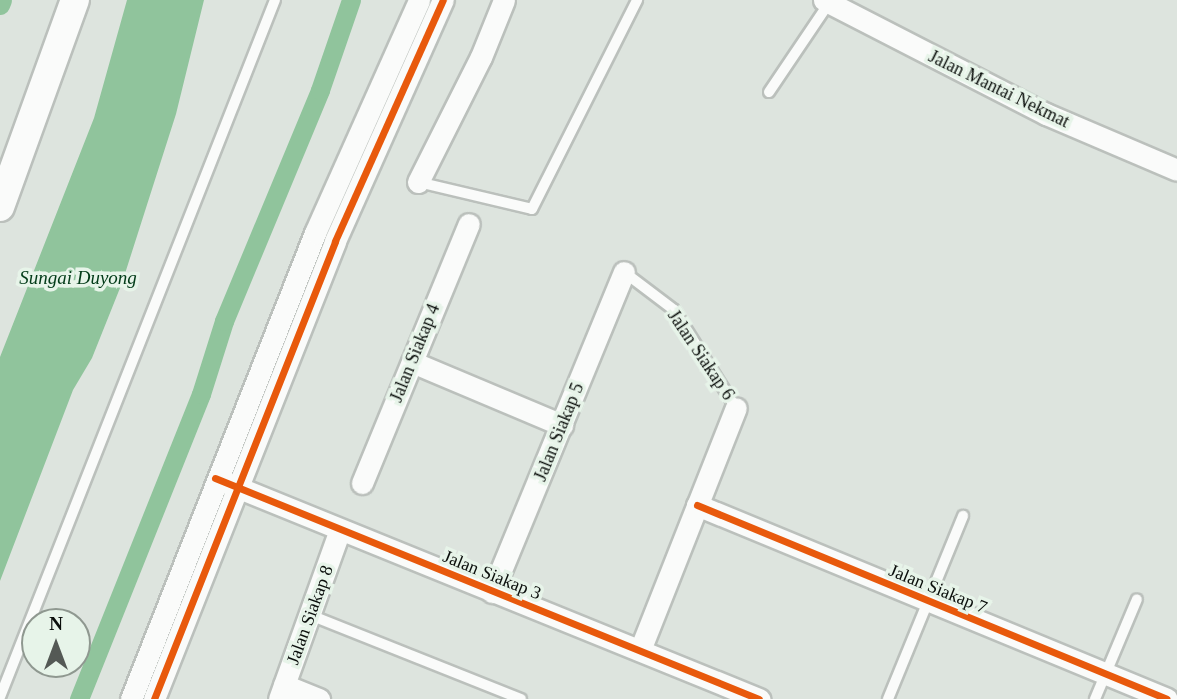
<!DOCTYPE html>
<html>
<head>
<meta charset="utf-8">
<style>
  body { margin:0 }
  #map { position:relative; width:1177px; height:699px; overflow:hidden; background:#dde4de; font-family:"Times New Roman",serif }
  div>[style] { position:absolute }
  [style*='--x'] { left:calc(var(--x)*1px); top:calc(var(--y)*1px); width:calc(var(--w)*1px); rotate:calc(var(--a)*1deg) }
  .water>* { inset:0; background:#90c49c }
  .canal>* { height:19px; margin:-9.5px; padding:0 9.5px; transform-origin:9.5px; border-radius:9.5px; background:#90c49c }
  .roads { filter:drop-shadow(2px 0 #bbc0bc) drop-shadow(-2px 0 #bbc0bc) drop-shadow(0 2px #bbc0bc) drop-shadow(0 -2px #bbc0bc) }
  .lane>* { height:10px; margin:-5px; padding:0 5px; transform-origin:5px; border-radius:5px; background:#fafbfa }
  .street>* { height:21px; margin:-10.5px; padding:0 10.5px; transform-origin:10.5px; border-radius:10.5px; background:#fafbfa }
  .secondary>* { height:28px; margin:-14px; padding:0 14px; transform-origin:14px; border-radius:14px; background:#fafbfa }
  .cycleway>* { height:7px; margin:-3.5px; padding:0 3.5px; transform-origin:3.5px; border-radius:3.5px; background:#e8590c }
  span { translate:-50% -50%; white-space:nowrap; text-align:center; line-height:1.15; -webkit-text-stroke:7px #e7f4e9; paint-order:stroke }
  .street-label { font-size:18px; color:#0a0e0b }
  .water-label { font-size:19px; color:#023b18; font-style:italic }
  .north { position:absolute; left:21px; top:608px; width:70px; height:70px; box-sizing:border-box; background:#e7f4e9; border:2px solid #8f9890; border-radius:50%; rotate:0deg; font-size:19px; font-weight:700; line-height:28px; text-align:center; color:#0a0e0b }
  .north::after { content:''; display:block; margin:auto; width:24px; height:32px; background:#545955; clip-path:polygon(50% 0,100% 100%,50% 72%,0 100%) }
</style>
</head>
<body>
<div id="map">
  <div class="water">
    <div style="clip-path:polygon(127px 0,204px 0,176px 114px,122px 283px,92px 358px,73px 390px,0 581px,0 357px,94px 118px)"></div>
  </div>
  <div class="canal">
    <div style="--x:0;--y:5;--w:5;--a:-68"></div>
    <div style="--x:79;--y:699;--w:328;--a:-68.2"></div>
    <div style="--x:201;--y:394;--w:77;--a:-72.5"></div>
    <div style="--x:224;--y:321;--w:250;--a:-67.4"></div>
    <div style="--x:320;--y:90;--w:95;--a:-71"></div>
  </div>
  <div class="roads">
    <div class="lane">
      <div style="--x:769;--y:92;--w:107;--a:-56"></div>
      <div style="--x:418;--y:182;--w:117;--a:13.3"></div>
      <div style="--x:532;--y:209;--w:234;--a:-63.3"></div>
      <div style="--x:624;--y:272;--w:63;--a:37.2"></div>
      <div style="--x:674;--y:310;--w:116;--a:57.7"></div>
      <div style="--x:310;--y:615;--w:227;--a:21.7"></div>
      <div style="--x:0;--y:697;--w:749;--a:-68.47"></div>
      <div style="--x:888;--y:699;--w:198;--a:-67.7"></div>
      <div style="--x:1095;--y:699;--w:108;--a:-67.2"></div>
    </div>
    <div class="street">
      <div style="--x:824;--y:0;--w:250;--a:27.2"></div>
      <div style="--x:1046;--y:114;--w:142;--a:23.1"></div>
      <div style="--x:418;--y:182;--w:140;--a:-63.3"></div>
      <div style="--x:481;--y:57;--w:61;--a:-68"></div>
      <div style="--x:412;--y:362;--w:163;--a:22.8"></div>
      <div style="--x:222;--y:481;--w:580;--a:22.1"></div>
      <div style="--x:362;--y:483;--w:280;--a:-67.6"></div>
      <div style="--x:697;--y:505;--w:508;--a:22.43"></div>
      <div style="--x:492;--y:592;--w:346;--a:-67.6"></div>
      <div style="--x:640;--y:650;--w:260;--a:-68.4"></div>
      <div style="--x:284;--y:685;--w:38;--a:22"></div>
      <div style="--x:131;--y:699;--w:501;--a:-68.45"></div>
      <div style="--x:315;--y:233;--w:255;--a:-65.9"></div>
      <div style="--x:154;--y:699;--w:492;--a:-68.4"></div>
      <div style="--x:335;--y:241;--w:264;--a:-65.9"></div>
      <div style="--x:279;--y:699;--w:180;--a:-70.2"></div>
    </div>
    <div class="secondary">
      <div style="--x:0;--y:207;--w:220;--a:-70.1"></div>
    </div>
  </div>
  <div class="cycleway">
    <div style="--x:215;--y:478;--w:587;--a:22.11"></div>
    <div style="--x:697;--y:505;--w:508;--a:22.43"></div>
    <div style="--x:154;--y:699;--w:492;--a:-68.4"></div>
    <div style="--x:335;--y:241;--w:264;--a:-65.9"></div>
  </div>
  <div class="street-label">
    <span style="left:999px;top:89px;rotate:26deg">Jalan Mantai Nekmat</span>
    <span style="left:415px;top:353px;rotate:-68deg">Jalan Siakap 4</span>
    <span style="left:701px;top:355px;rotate:56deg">Jalan Siakap 6</span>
    <span style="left:559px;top:432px;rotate:-68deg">Jalan Siakap 5</span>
    <span style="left:492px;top:575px;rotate:22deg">Jalan Siakap 3</span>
    <span style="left:938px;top:589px;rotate:22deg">Jalan Siakap 7</span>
    <span style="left:310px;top:615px;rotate:-70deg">Jalan Siakap 8</span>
  </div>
  <div class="water-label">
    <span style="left:78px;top:278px">Sungai Duyong</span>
  </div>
  <div class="north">N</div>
</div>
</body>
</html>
